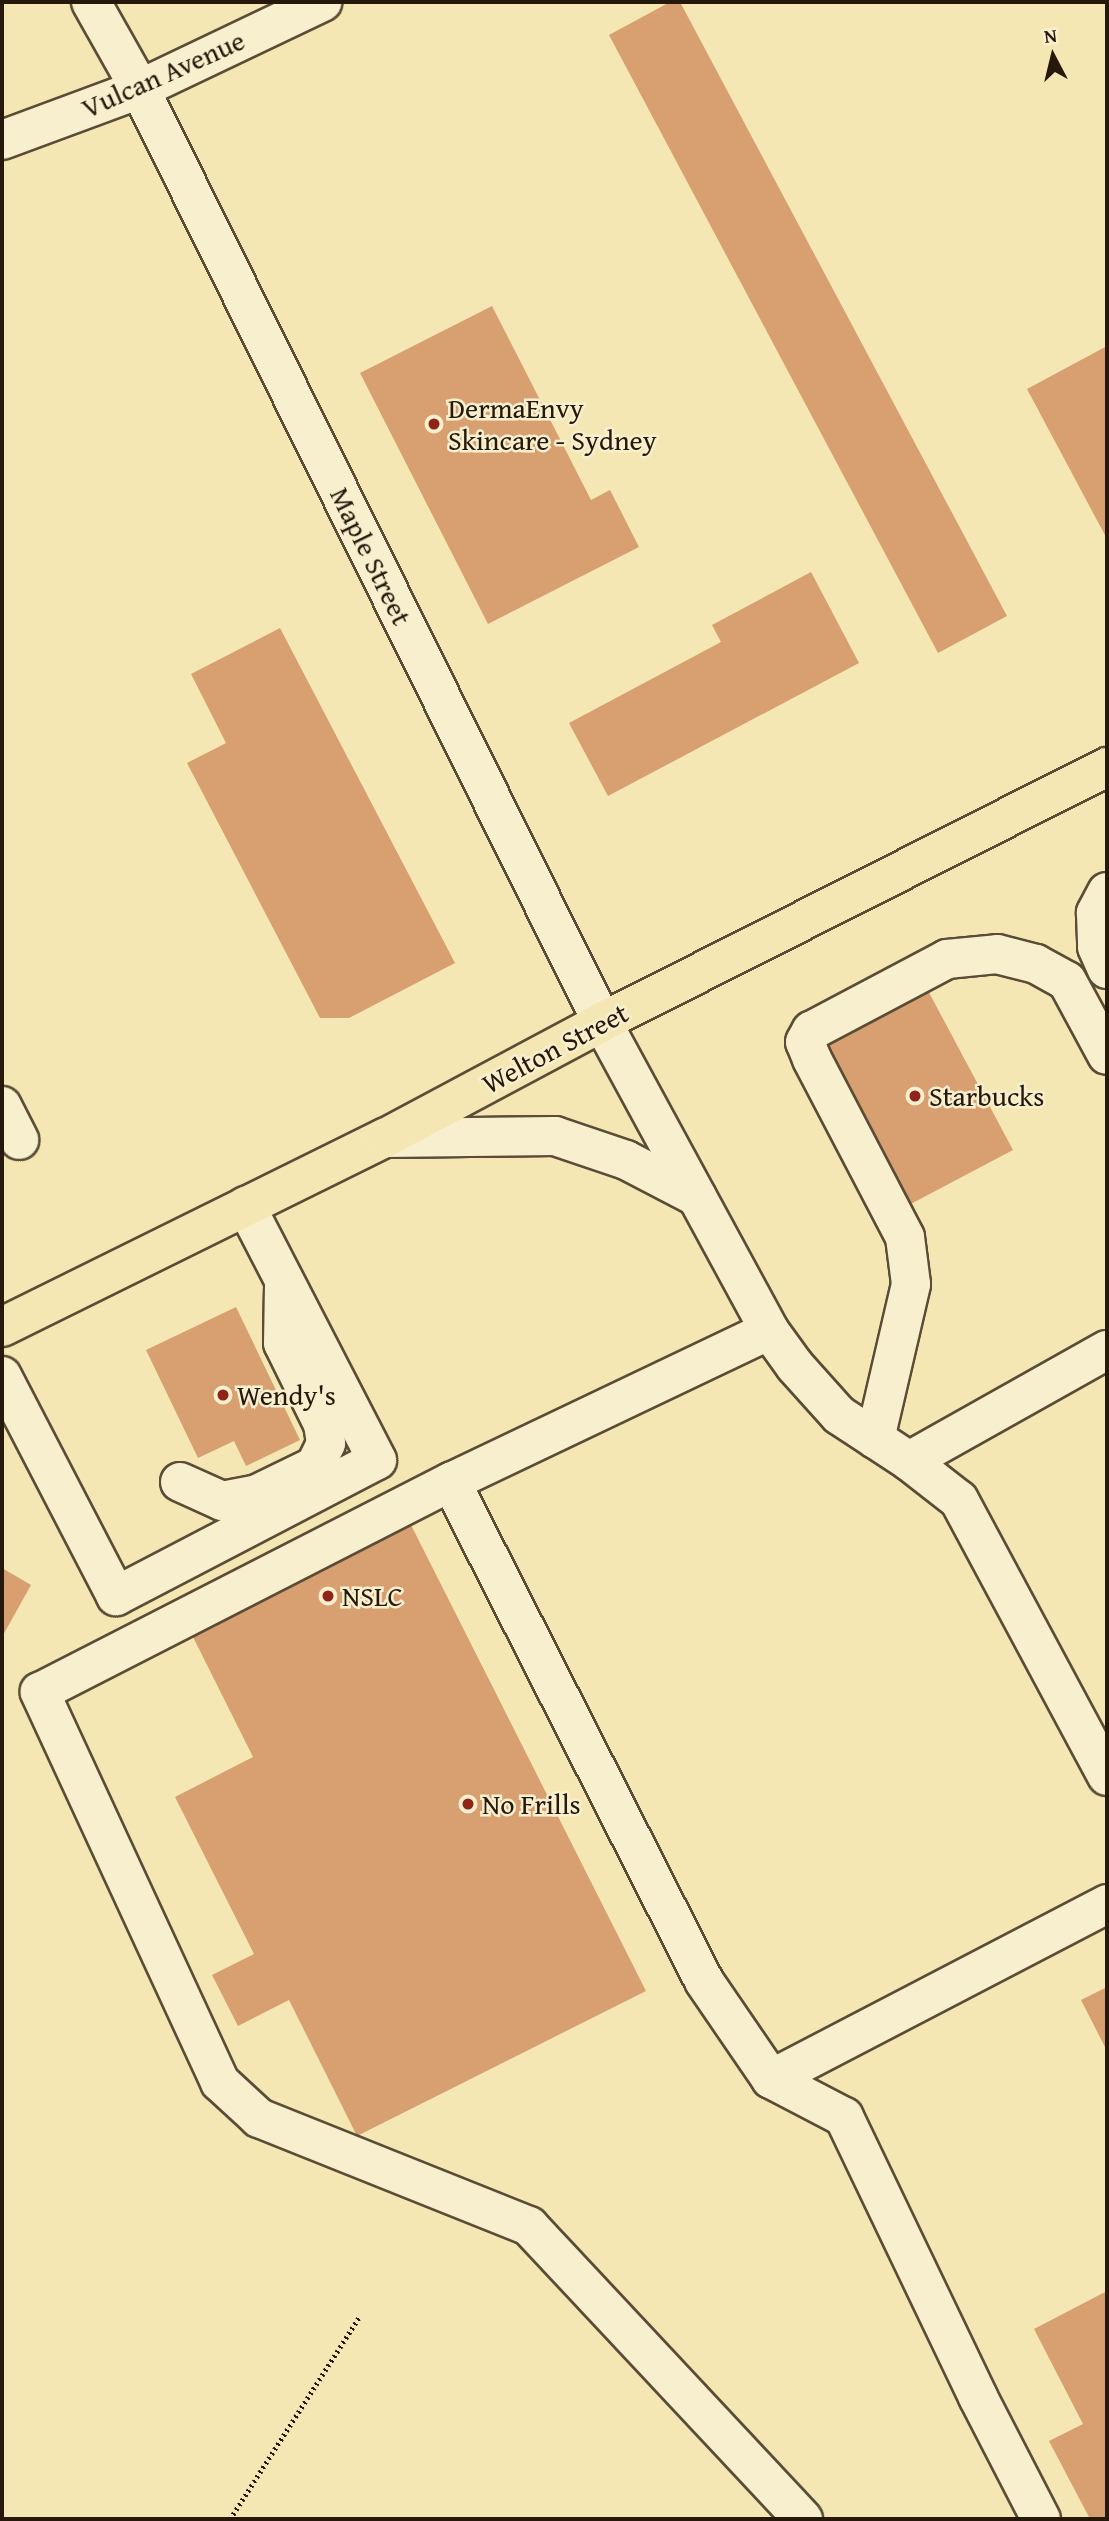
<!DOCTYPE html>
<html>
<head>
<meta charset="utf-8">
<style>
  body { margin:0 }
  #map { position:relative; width:1109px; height:2521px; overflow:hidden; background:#f5e7b3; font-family:"Gentium Book Plus",serif }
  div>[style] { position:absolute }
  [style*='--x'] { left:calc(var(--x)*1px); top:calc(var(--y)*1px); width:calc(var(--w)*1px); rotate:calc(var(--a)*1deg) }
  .building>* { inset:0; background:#d89f71 }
  .path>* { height:4.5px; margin-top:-2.25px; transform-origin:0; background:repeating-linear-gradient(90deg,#26190c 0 2px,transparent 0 5.5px) }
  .roads { filter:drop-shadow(2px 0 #5a4c36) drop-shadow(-2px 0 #5a4c36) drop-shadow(0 2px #5a4c36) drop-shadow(0 -2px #5a4c36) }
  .minor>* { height:38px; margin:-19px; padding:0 19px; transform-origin:19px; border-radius:19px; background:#f8efce }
  .major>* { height:38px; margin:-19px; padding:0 19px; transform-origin:19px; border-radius:19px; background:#f5e7b3 }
  .dots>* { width:19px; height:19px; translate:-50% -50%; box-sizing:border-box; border:4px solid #f8efce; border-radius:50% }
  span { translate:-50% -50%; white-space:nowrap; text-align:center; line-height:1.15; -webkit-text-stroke:5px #f8efce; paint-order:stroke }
  .street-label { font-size:28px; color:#26190c }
  .poi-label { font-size:28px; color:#26190c }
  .left { translate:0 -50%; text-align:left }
  .frame { position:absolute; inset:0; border:4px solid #26190c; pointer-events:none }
  .north { position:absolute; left:1018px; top:21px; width:70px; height:70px; -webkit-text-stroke:5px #f8efce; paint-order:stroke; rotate:353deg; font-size:19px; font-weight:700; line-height:28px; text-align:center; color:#26190c }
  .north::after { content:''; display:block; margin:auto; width:24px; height:32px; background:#26190c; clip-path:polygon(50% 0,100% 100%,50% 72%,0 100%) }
</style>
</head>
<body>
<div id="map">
  <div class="building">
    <div style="clip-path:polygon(670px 2px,680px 2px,1007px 616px,938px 653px,609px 35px)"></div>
    <div style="clip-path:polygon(492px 306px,591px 500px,610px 490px,639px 547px,488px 624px,360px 373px)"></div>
    <div style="clip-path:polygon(1107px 346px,1107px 539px,1027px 389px)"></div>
    <div style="clip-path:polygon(811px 572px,859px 663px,608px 796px,569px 723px,721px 642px,712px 625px)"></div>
    <div style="clip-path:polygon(280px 628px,455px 963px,349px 1018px,320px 1018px,187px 763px,226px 743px,191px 674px)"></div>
    <div style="clip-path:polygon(925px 985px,1013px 1150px,905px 1207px,817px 1042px)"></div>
    <div style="clip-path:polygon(236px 1307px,300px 1440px,246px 1466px,234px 1441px,198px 1458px,146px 1350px)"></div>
    <div style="clip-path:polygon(411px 1525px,646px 1991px,357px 2136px,289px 2000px,238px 2026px,212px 1975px,254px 1954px,175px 1797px,253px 1757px,192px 1635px)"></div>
    <div style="clip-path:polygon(2px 1568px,31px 1585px,2px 1637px)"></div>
    <div style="clip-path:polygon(1107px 1987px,1107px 2051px,1081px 2000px)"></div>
    <div style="clip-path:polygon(1107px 2291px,1107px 2519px,1090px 2519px,1049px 2441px,1083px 2424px,1034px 2329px)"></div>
  </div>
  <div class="path">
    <div style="--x:230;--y:2519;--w:241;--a:-57.4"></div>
  </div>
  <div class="roads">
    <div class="minor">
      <div style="--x:91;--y:2;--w:100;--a:60.6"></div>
      <div style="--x:140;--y:89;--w:1041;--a:63.66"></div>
      <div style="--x:602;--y:1022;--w:350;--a:61.5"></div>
      <div style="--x:769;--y:1330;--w:44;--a:54.2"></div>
      <div style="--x:795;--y:1366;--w:66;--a:48.1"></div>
      <div style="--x:839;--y:1415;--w:84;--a:33.3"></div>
      <div style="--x:909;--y:1461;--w:227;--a:-29.3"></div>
      <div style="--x:2;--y:140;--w:147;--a:-20.3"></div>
      <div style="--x:140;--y:89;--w:202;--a:-25.5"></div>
      <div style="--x:1107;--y:892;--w:24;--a:118"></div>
      <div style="--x:1096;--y:913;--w:34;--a:88"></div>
      <div style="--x:1097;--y:947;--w:24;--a:66"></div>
      <div style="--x:2;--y:1106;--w:38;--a:63"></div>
      <div style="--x:385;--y:1138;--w:170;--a:-0.7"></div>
      <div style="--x:555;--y:1136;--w:75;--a:18.7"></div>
      <div style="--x:626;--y:1160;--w:80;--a:27.5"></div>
      <div style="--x:2;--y:1376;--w:248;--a:62.6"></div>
      <div style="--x:116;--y:1596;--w:294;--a:-27.5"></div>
      <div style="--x:377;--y:1460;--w:286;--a:-117.3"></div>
      <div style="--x:875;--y:1439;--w:159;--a:-76.9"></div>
      <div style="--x:911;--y:1284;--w:47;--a:-97.3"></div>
      <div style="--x:905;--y:1237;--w:201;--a:-117.6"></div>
      <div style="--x:812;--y:1059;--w:18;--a:-112"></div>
      <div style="--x:805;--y:1042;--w:13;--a:-61"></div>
      <div style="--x:811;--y:1031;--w:154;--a:-27.9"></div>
      <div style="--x:947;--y:959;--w:50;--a:-5.7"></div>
      <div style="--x:997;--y:954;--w:40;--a:14.4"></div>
      <div style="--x:1036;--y:964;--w:35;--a:29"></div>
      <div style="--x:1067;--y:981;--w:84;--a:61.6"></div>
      <div style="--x:909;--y:1461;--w:63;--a:38"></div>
      <div style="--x:959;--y:1500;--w:313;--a:61.8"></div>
      <div style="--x:180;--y:1482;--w:46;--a:24.3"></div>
      <div style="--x:222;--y:1501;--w:36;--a:-11"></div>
      <div style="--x:257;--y:1494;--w:64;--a:-25.8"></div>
      <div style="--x:315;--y:1466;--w:25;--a:-64"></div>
      <div style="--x:326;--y:1443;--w:19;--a:-99"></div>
      <div style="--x:323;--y:1424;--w:90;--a:-116.3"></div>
      <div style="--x:283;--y:1343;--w:59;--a:-89"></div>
      <div style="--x:451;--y:1482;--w:352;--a:-25.5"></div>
      <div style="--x:771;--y:2079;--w:82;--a:27.5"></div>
      <div style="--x:844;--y:2117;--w:310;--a:64.4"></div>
      <div style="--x:978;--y:2397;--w:137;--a:62.7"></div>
      <div style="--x:803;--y:2519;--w:401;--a:-133.1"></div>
      <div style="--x:529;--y:2226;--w:291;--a:-158.2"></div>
      <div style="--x:259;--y:2118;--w:53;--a:-137.3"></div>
      <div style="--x:220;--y:2082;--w:430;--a:-114.8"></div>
      <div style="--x:40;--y:1692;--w:462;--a:-27.1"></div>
      <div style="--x:451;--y:1482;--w:559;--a:63.11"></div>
      <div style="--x:704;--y:1981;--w:119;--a:55.6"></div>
      <div style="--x:771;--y:2079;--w:379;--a:-27.5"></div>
    </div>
    <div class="major">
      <div style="--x:2;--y:1327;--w:427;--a:-26.3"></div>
      <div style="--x:385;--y:1138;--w:246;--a:-28.1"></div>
      <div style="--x:602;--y:1022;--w:566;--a:-26.79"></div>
    </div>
  </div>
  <div class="dots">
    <div style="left:434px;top:424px;background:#8f2418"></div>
    <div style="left:915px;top:1096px;background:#8f2418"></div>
    <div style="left:223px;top:1395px;background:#8f2418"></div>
    <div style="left:328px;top:1596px;background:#8f2418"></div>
    <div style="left:468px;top:1804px;background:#8f2418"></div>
  </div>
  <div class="street-label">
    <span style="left:163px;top:74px;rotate:-24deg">Vulcan Avenue</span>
    <span style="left:371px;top:556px;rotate:64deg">Maple Street</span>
    <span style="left:555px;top:1048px;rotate:-28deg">Welton Street</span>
  </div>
  <div class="poi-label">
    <span class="left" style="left:448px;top:424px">DermaEnvy<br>Skincare - Sydney</span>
    <span class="left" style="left:929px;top:1096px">Starbucks</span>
    <span class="left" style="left:237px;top:1395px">Wendy's</span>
    <span class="left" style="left:342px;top:1596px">NSLC</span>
    <span class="left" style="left:482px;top:1804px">No Frills</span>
  </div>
  <div class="frame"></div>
  <div class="north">N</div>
</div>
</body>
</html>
